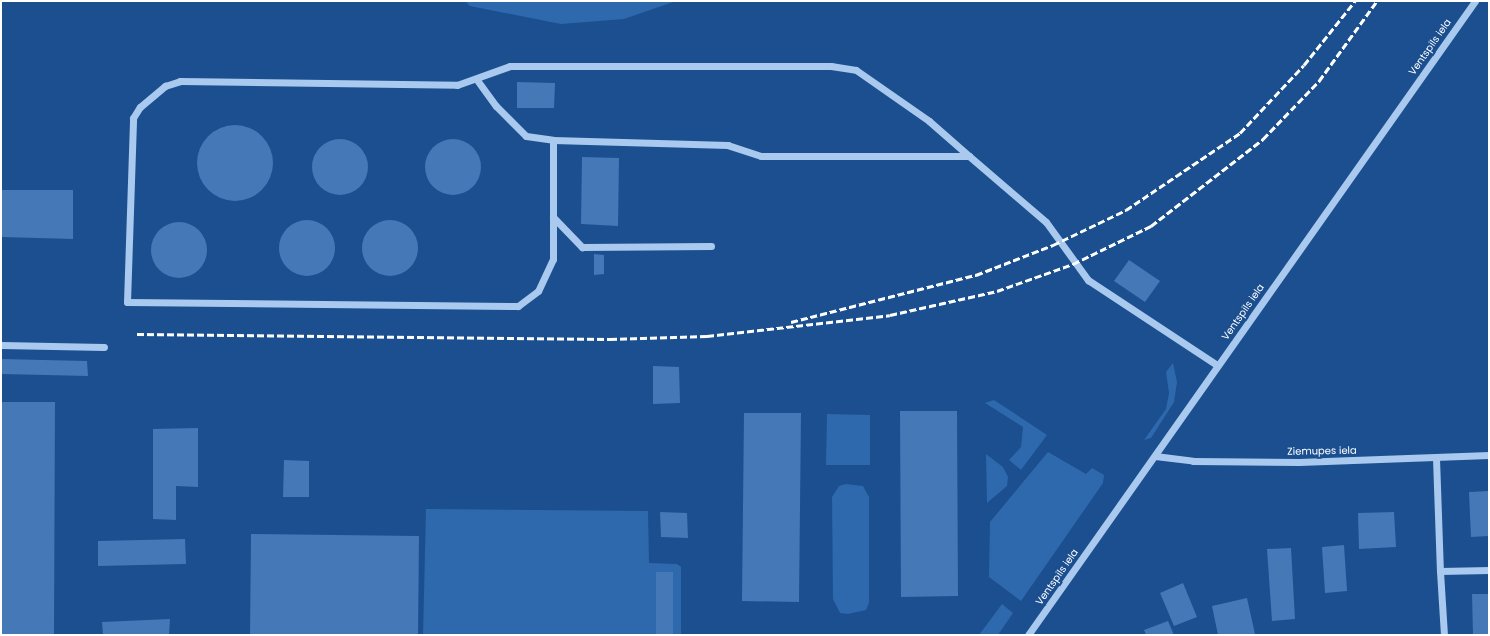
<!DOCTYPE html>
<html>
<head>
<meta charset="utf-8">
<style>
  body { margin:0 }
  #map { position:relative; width:1490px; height:636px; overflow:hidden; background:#1b4f8f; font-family:Poppins,sans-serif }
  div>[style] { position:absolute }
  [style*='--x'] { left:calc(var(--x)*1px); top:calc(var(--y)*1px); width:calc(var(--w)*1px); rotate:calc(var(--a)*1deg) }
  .green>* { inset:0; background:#2e69ad }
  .building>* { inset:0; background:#4478b7 }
  .round { border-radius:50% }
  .minor>* { height:7px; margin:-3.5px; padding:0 3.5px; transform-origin:3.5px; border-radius:3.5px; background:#a9c9ee }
  .rail>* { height:3px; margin-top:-1.5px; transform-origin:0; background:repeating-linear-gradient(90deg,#fff 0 7px,transparent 0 10px) }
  span { translate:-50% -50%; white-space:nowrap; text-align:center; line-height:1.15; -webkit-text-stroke:4px #1b4f8f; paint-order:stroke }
  .street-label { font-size:10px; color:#fff }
  .frame { position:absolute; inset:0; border:2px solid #fff; pointer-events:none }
</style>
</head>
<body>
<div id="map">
  <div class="green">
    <div style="clip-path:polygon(465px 1px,676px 1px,624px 19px,561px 24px,470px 6px)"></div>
    <div style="clip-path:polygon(1173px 363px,1177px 382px,1174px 402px,1151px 438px,1144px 440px,1166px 409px,1169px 393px,1166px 372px)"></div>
    <div style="clip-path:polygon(994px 400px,1047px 435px,1021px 470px,1009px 460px,1021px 447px,1023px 427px,985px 403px)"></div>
    <div style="clip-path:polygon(827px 414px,870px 415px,870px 465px,826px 465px)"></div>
    <div style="clip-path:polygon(1048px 452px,1086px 474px,1092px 468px,1104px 475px,1103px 483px,1021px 601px,989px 577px,990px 522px)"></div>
    <div style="clip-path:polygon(986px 454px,1003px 467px,1008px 477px,1007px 486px,987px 503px)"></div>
    <div style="clip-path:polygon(846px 484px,863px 486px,869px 497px,869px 603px,866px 610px,848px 614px,840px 613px,833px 599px,832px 497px,839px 486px)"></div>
    <div style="clip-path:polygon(426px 509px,648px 511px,649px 563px,677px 564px,681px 567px,681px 635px,423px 635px)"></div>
    <div style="clip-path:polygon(1002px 604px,1013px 613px,998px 635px,979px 635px)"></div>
  </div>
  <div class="building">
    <div style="clip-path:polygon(517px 82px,555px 83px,554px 108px,517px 108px)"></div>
    <div class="round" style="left:197px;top:125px;width:76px;height:76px"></div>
    <div class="round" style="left:425px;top:139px;width:56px;height:56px"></div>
    <div class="round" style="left:312px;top:139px;width:56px;height:56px"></div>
    <div style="clip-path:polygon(582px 157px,619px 158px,618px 226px,581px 224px)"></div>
    <div style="clip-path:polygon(1px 190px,73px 190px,73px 239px,1px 237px)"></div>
    <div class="round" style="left:362px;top:220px;width:56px;height:56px"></div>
    <div class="round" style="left:279px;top:220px;width:56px;height:56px"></div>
    <div class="round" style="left:151px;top:222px;width:56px;height:56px"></div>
    <div style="clip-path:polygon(594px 254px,604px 255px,604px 274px,594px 275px)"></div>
    <div style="clip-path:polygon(1129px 260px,1160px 281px,1145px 302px,1114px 281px)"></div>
    <div style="clip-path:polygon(1px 359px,87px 361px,88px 376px,1px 374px)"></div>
    <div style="clip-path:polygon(653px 366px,679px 367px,680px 403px,653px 404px)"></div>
    <div style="clip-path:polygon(1px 402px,55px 402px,54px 635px,1px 635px)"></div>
    <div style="clip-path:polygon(900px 411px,957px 411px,958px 596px,901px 597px)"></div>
    <div style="clip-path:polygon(744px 413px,801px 413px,799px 602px,742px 601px)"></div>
    <div style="clip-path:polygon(198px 428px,198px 487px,176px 486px,176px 520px,153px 519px,153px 429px)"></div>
    <div style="clip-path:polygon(284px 460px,309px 461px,309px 497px,283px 497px)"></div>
    <div style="clip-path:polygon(1489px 491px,1489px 536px,1471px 537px,1469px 492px)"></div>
    <div style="clip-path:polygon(660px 512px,687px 513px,688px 538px,661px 537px)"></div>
    <div style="clip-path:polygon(1394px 512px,1396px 547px,1359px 549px,1358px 513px)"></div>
    <div style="clip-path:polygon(251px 534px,419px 536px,418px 635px,250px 635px)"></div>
    <div style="clip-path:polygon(185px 539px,186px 564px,98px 566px,98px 541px)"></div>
    <div style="clip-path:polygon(1344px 545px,1347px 591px,1325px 593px,1322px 547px)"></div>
    <div style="clip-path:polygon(1291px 548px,1295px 619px,1272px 621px,1267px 549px)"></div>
    <div style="clip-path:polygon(656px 572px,673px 572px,673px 635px,656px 635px)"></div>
    <div style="clip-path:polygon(1183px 583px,1197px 617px,1174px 626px,1160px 593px)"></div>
    <div style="clip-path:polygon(1472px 594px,1489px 594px,1489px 635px,1473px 635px)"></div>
    <div style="clip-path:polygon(1247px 598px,1255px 634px,1218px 635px,1212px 606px)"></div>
    <div style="clip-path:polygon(170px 619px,169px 635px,103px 635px,102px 622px)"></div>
    <div style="clip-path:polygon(1168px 621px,1174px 635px,1146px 635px,1144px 630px)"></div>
  </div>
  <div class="minor">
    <div style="--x:477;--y:80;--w:32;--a:54"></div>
    <div style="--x:496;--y:106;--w:42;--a:45"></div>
    <div style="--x:526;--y:136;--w:27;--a:8"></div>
    <div style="--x:969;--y:156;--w:208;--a:180"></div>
    <div style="--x:761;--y:156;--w:35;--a:-162"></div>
    <div style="--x:728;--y:145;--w:175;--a:-178.4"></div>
    <div style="--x:553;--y:140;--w:119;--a:90"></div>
    <div style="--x:553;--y:259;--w:35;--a:115"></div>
    <div style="--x:538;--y:291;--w:25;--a:143"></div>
    <div style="--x:518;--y:306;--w:391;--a:-179.4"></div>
    <div style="--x:127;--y:302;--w:184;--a:-88.1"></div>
    <div style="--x:133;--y:118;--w:13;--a:-58"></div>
    <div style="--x:140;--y:107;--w:33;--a:-40"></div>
    <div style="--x:165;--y:86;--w:16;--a:-18"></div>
    <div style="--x:180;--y:81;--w:277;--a:0.8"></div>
    <div style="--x:457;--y:85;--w:56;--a:-19.7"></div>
    <div style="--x:510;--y:66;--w:321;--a:0"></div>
    <div style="--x:831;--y:66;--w:25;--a:9"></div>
    <div style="--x:856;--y:70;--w:89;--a:34.9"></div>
    <div style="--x:929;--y:121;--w:53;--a:41.2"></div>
    <div style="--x:969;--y:156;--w:101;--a:40.6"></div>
    <div style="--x:1046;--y:222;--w:72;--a:54.1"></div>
    <div style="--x:1088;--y:280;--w:154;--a:33.4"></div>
    <div style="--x:553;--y:217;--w:42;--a:46"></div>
    <div style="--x:582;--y:247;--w:129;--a:-0.4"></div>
    <div style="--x:1;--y:345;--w:103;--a:1.1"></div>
    <div style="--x:1155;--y:456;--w:38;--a:7"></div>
    <div style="--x:1193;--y:461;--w:106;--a:0.5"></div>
    <div style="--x:1299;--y:462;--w:190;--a:-2.1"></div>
    <div style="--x:1436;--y:458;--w:113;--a:88"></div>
    <div style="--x:1028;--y:635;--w:776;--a:-54.81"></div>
    <div style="--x:1444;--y:635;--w:64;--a:-93.6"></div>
    <div style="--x:1440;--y:571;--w:49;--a:-1.2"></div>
  </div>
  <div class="rail">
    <div style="--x:791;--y:322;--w:191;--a:-14.3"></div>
    <div style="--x:976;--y:275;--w:83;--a:-21.3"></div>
    <div style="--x:1053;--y:245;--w:81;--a:-25.6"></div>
    <div style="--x:1126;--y:210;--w:138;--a:-34"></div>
    <div style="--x:1240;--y:133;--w:93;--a:-46.7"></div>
    <div style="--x:1304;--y:65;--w:82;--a:-51.4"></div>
    <div style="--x:137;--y:334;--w:473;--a:0.6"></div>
    <div style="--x:610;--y:339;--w:97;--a:-1.8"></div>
    <div style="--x:707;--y:336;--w:184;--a:-6.5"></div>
    <div style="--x:890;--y:315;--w:110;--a:-12.6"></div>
    <div style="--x:997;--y:291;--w:81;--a:-19.6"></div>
    <div style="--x:1073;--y:264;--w:87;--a:-26"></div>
    <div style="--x:1151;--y:226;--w:142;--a:-37.8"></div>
    <div style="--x:1263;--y:139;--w:81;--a:-46"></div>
    <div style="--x:1319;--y:81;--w:99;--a:-54.1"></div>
  </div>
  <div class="street-label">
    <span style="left:1430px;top:47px;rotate:-55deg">Ventspils iela</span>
    <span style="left:1243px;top:312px;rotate:-55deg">Ventspils iela</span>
    <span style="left:1322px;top:451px;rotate:-1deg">Ziemupes iela</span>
    <span style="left:1057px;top:577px;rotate:-55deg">Ventspils iela</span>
  </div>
  <div class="frame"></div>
</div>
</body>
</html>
